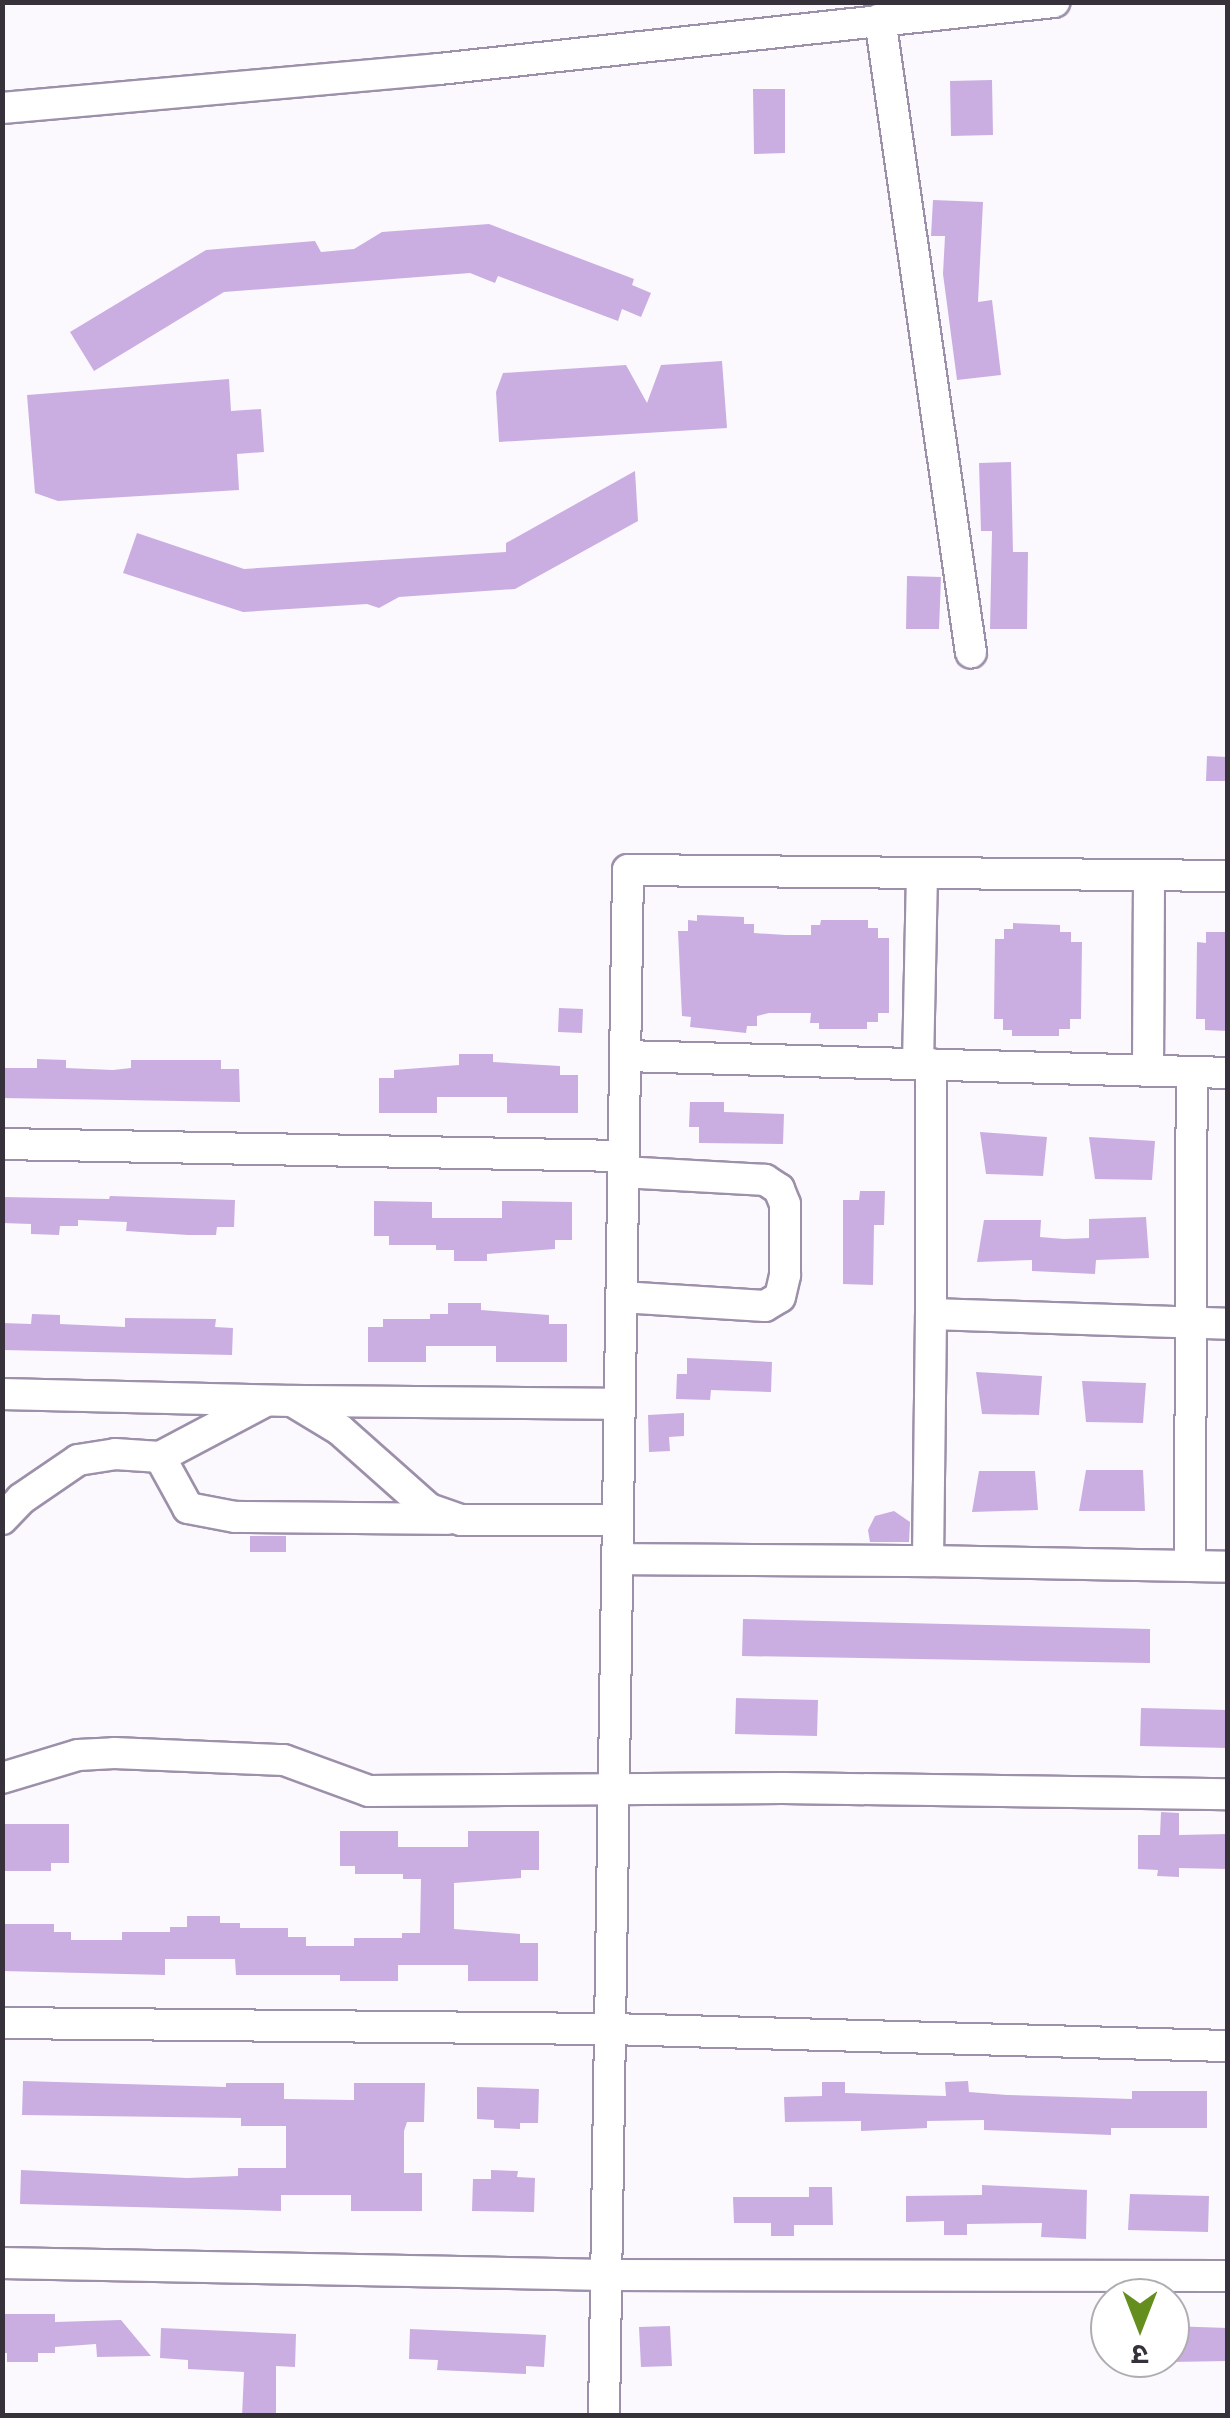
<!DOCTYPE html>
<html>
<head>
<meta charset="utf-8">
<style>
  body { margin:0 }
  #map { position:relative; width:1230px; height:2418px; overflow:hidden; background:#fbf9fe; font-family:Barlow,"Noto Sans Devanagari",sans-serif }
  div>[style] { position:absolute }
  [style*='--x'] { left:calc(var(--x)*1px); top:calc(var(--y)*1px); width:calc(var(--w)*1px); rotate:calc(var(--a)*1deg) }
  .building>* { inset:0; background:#caaee2 }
  .roads { filter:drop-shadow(2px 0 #9d90aa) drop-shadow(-2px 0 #9d90aa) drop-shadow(0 2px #9d90aa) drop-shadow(0 -2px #9d90aa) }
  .minor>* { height:30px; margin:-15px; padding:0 15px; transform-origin:15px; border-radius:15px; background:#fff }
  span { translate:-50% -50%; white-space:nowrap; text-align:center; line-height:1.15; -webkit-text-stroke:8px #fff; paint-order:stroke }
  .frame { position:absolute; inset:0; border:5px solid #37313c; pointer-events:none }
  .north { position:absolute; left:1090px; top:2278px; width:100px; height:100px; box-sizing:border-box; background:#fff; border:2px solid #afadb1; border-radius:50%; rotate:180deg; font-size:28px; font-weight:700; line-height:40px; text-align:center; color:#37313c }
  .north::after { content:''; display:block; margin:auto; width:35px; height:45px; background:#648e1e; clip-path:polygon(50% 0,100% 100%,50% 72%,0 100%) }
</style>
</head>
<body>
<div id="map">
  <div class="building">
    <div style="clip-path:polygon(992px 80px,993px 135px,951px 136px,950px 81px)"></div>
    <div style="clip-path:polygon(753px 89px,785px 89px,785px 153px,754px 154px)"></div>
    <div style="clip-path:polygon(933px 200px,983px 202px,978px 302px,992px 300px,1001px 375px,957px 380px,943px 274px,945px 236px,931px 236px)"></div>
    <div style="clip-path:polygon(489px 224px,634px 279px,632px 285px,651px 293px,641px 317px,622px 309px,618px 321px,498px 276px,495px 283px,470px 273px,224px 292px,94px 371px,70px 332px,206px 250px,315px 241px,321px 252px,354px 249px,382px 232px)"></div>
    <div style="clip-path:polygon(722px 361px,727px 428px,499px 442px,496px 392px,503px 373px,626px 365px,647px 403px,661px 365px)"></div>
    <div style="clip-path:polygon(229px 379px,231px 411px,261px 409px,264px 452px,237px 454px,239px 490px,58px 501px,35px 493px,27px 395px)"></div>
    <div style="clip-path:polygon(1011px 462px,1013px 552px,1028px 552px,1027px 629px,990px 629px,992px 531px,981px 531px,979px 463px)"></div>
    <div style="clip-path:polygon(635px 471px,638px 521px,515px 589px,399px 597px,379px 608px,367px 604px,243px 612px,123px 573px,137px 533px,244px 569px,506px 552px,506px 543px)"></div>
    <div style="clip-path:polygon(907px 576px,941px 577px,939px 629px,906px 629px)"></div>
    <div style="clip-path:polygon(1207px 756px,1228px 757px,1228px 781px,1206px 781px)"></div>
    <div style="clip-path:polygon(697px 915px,744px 917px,744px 924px,754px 924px,754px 933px,786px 935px,811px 935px,811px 925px,820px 925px,821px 920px,868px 920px,868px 928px,878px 928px,878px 938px,889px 938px,889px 1013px,878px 1013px,878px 1022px,867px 1022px,867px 1029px,819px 1029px,819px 1023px,810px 1023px,811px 1013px,769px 1013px,757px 1016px,757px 1026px,747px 1026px,746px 1033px,690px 1027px,691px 1017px,682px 1016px,678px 931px,688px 931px,688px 920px,697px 921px)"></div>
    <div style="clip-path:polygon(1013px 923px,1060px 925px,1060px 932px,1071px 932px,1071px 942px,1082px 942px,1081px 1019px,1070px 1019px,1070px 1029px,1059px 1029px,1059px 1036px,1012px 1036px,1012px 1030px,1003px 1030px,1003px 1019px,994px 1019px,995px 939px,1004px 939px,1004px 929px,1013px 929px)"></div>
    <div style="clip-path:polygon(1206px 932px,1228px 932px,1228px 1031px,1205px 1030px,1205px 1019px,1196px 1019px,1197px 942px,1206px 943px)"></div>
    <div style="clip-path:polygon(559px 1008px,583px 1009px,582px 1033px,558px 1032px)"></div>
    <div style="clip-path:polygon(459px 1054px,493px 1054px,493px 1062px,560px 1066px,560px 1075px,578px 1075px,578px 1113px,507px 1113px,507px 1097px,437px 1097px,437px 1113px,379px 1113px,379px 1078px,394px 1078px,394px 1070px,459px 1065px)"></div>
    <div style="clip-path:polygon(37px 1059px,66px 1060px,66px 1068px,113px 1070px,131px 1068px,131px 1060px,221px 1060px,221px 1069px,239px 1069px,240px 1102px,2px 1098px,2px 1068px,37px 1068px)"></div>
    <div style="clip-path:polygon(690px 1102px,724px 1102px,724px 1112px,784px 1114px,783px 1144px,699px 1143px,699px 1127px,689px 1127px)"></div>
    <div style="clip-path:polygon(980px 1132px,1047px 1137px,1043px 1176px,986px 1174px)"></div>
    <div style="clip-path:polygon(1089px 1137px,1155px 1141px,1152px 1180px,1095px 1179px)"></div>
    <div style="clip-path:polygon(860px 1191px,885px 1191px,884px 1225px,874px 1225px,873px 1285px,843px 1284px,843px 1200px,859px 1200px)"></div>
    <div style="clip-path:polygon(110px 1196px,235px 1200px,234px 1227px,217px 1227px,216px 1235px,188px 1235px,126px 1231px,127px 1222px,78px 1220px,78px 1226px,60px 1226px,59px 1235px,31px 1234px,31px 1224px,2px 1223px,2px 1197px,109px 1199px)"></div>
    <div style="clip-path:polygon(374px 1201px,432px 1202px,432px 1218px,502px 1218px,502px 1201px,572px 1202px,572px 1240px,555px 1240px,555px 1249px,487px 1254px,487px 1261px,454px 1261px,454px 1250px,436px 1250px,436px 1245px,389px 1245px,389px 1236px,374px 1236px)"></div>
    <div style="clip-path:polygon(1146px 1217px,1149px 1258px,1096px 1260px,1095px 1274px,1032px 1271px,1032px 1260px,977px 1262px,984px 1220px,1041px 1220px,1040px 1237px,1064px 1239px,1089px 1238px,1089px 1219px)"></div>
    <div style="clip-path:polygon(448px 1303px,481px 1303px,481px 1310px,549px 1315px,549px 1324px,567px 1324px,567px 1362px,496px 1362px,496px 1346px,426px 1346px,426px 1362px,368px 1362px,368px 1327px,383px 1327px,383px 1319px,430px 1319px,430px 1314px,448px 1314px)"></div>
    <div style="clip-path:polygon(32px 1314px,60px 1315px,60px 1324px,125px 1327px,125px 1318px,216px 1319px,215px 1327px,233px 1328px,232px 1355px,2px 1350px,2px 1323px,31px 1324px)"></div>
    <div style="clip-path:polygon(687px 1358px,772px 1362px,771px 1392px,711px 1390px,710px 1400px,676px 1399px,677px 1374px,687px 1374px)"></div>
    <div style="clip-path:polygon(976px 1372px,1042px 1376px,1039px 1415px,982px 1414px)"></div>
    <div style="clip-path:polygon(1082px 1381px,1146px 1383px,1143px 1423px,1086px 1422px)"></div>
    <div style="clip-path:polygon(684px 1413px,684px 1436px,669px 1437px,670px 1451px,649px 1452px,648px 1415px)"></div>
    <div style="clip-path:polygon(1086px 1470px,1143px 1470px,1145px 1511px,1079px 1511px)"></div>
    <div style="clip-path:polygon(979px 1471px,1035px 1471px,1038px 1510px,972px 1512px)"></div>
    <div style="clip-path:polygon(894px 1511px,910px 1522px,909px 1542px,870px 1542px,868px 1530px,875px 1516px)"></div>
    <div style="clip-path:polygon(250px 1536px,286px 1536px,286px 1552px,250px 1552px)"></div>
    <div style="clip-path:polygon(743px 1619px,1150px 1629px,1150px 1663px,742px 1656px)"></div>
    <div style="clip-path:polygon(736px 1698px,818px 1700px,817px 1736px,735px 1734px)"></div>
    <div style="clip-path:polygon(1141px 1708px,1228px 1710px,1228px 1748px,1140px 1746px)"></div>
    <div style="clip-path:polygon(1161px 1812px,1179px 1813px,1179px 1835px,1228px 1834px,1228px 1869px,1179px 1868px,1179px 1877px,1157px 1876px,1158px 1870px,1138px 1869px,1138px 1835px,1160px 1835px)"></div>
    <div style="clip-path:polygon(2px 1824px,69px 1824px,69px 1863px,51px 1863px,51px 1871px,2px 1871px)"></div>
    <div style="clip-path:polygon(340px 1831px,398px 1831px,398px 1847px,468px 1847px,468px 1831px,539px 1831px,539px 1870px,521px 1870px,521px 1878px,454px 1883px,454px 1929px,520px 1934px,520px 1943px,538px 1943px,538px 1981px,468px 1981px,468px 1965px,398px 1965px,398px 1981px,340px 1981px,340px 1975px,236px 1975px,235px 1959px,165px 1959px,165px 1975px,2px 1971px,2px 1924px,54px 1924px,54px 1932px,71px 1932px,71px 1940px,122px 1940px,122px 1932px,170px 1932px,170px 1927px,187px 1927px,187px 1916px,220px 1916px,220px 1923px,240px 1923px,240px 1928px,288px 1928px,288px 1937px,306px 1937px,306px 1946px,354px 1946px,354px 1938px,402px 1938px,402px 1933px,420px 1933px,421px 1879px,403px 1879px,403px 1874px,355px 1874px,355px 1866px,340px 1866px)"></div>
    <div style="clip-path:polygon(23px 2081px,226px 2087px,226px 2083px,284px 2083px,284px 2099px,354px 2100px,354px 2083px,425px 2083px,424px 2122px,407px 2122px,404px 2131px,404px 2173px,422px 2173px,422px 2211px,351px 2211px,351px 2195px,281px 2195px,281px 2211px,20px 2204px,21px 2170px,187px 2178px,238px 2176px,238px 2168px,286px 2168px,286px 2126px,241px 2126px,241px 2118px,22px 2115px)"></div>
    <div style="clip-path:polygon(968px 2081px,969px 2092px,1007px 2095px,1132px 2099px,1132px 2091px,1207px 2091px,1207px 2128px,1111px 2128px,1111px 2135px,984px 2130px,984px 2120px,927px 2121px,927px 2128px,861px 2131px,861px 2121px,785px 2122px,784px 2097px,822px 2096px,822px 2082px,845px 2082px,845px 2093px,946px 2096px,945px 2082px)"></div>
    <div style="clip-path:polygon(477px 2087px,539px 2089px,538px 2123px,520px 2123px,520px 2129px,494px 2128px,494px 2120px,477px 2119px)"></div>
    <div style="clip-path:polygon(491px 2170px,518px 2171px,517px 2177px,535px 2178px,534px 2212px,472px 2211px,473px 2179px,491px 2179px)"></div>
    <div style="clip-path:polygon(982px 2185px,1087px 2190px,1086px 2239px,1041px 2237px,1042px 2223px,967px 2224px,967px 2235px,944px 2235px,944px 2221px,906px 2222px,906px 2196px,982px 2195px)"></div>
    <div style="clip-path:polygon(809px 2187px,832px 2187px,833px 2225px,794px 2225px,794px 2236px,771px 2236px,771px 2223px,734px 2223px,733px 2197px,809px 2197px)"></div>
    <div style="clip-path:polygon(1130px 2194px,1209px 2196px,1208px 2232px,1128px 2230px)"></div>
    <div style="clip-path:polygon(2px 2314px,55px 2314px,55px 2322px,121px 2320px,151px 2356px,97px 2357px,96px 2344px,55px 2347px,55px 2353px,38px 2353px,38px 2362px,7px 2362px,7px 2353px,2px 2353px)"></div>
    <div style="clip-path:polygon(670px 2326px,672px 2366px,641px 2367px,639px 2327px)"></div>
    <div style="clip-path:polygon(1170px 2326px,1228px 2328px,1228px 2361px,1170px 2362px)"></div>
    <div style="clip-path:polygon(161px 2328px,296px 2334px,295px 2367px,276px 2366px,276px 2416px,242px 2416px,244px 2372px,188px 2369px,188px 2360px,160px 2358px)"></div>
    <div style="clip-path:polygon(410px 2329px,546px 2335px,544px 2367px,526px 2366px,526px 2374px,437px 2370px,438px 2360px,409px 2359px)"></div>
  </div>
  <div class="roads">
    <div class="minor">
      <div style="--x:880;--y:19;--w:640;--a:81.83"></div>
      <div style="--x:2;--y:108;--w:439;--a:-5.1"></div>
      <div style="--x:439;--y:69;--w:619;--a:-6.22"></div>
      <div style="--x:625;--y:1056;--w:603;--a:1.61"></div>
      <div style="--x:918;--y:1064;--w:191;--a:-88.8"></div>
      <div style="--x:931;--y:1064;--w:250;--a:90"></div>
      <div style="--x:931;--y:1314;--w:297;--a:1.9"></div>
      <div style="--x:1148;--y:1071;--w:195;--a:-89.7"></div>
      <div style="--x:2;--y:1144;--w:622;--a:1.11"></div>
      <div style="--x:621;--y:1297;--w:144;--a:3.6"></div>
      <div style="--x:765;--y:1306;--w:17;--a:-31"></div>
      <div style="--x:780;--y:1297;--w:23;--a:-77"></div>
      <div style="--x:785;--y:1275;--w:71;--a:-90"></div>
      <div style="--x:785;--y:1204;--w:16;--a:-112"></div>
      <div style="--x:779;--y:1189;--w:17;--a:-147"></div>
      <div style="--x:765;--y:1180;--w:142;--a:-176.8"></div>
      <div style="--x:2;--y:1394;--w:290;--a:1.4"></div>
      <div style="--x:292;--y:1401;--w:56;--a:31.1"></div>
      <div style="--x:340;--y:1430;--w:119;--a:41.6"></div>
      <div style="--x:429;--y:1509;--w:34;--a:19"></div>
      <div style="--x:461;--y:1520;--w:157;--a:0"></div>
      <div style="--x:293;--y:1401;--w:327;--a:0.5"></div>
      <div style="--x:160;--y:1457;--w:58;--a:61.2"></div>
      <div style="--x:188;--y:1508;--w:48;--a:10.8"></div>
      <div style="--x:235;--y:1517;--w:213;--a:0.5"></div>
      <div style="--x:2;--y:1519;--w:28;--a:-46"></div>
      <div style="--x:21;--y:1499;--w:69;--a:-34.4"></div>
      <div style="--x:78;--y:1460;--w:37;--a:-9"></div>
      <div style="--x:115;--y:1454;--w:45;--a:3.8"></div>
      <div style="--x:160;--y:1457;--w:118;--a:-27.9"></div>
      <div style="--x:617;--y:1559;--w:311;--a:0.4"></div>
      <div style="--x:928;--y:1561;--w:247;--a:-89.3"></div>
      <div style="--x:928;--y:1561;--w:300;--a:1.1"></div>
      <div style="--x:1190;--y:1566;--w:494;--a:-89.8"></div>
      <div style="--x:2;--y:1778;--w:79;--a:-16.8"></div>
      <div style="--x:78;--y:1755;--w:36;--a:-3"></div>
      <div style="--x:114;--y:1753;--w:170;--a:2.4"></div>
      <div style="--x:284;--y:1760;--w:90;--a:20"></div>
      <div style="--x:369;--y:1791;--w:414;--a:-0.4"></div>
      <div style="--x:783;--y:1788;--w:445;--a:0.8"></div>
      <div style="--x:2;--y:2023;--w:608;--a:0.57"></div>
      <div style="--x:610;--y:2029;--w:618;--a:1.58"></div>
      <div style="--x:2;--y:2263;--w:604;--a:1.14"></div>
      <div style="--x:606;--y:2275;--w:622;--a:0.09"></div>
      <div style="--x:604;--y:2416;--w:1546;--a:-89.11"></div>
      <div style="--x:628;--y:870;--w:600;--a:0.57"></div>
    </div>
  </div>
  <div class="frame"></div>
  <div class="north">उ</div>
</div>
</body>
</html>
